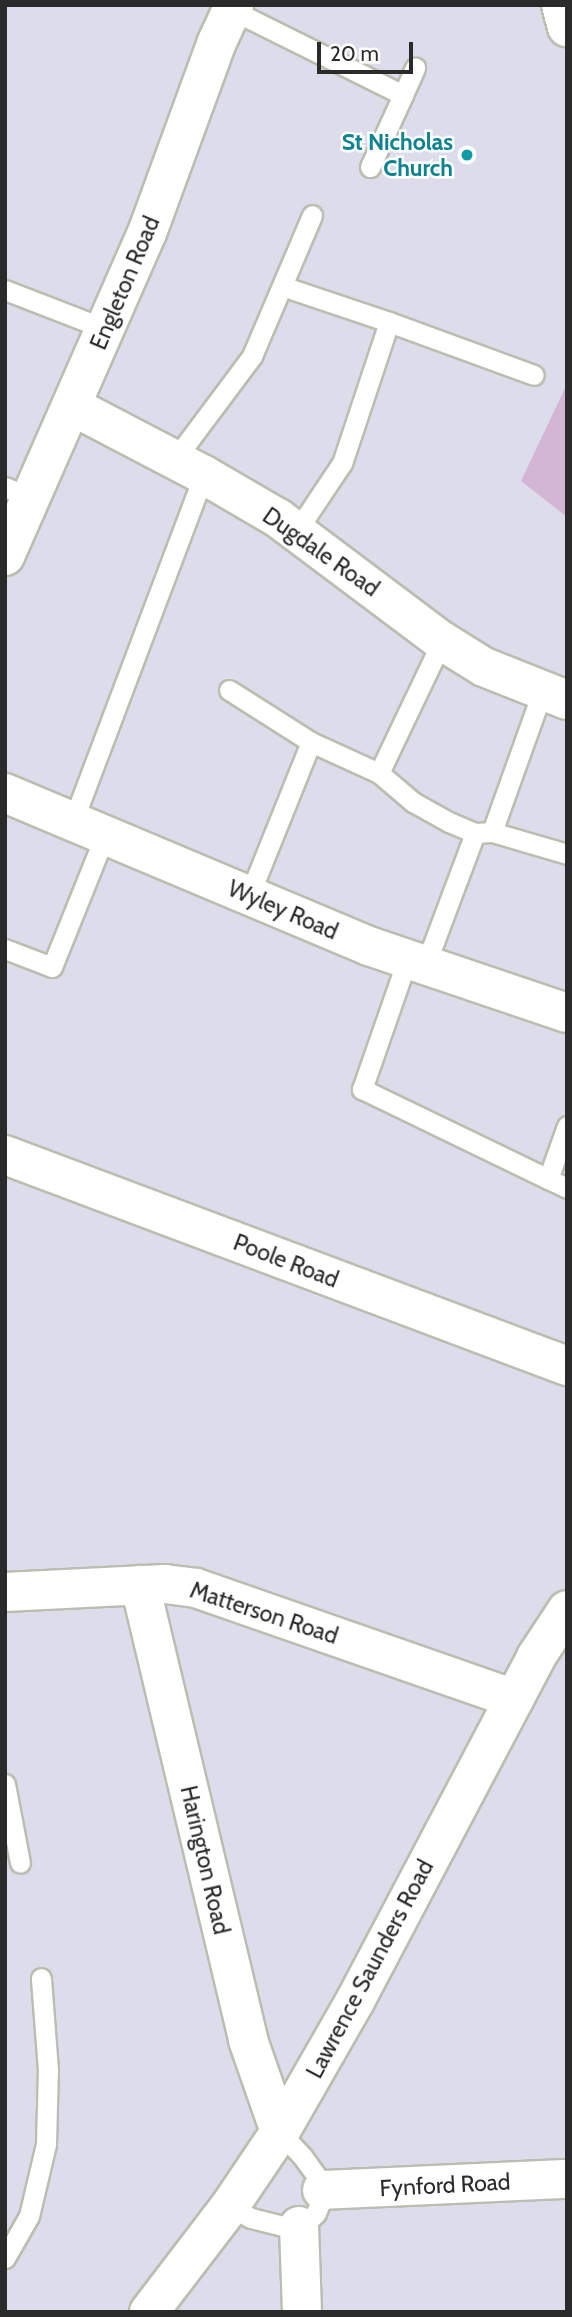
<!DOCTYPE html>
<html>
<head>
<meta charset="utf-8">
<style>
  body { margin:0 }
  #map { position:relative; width:572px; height:2317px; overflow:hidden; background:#dddceb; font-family:Cabin,sans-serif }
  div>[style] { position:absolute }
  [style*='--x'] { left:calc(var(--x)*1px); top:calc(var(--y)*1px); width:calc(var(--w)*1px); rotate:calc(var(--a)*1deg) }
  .cemetery>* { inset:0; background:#d3b5d4 }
  .roads { filter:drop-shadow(2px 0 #babdb0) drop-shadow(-2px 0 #babdb0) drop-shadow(0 2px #babdb0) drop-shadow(0 -2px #babdb0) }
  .service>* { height:19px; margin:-9.5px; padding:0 9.5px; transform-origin:9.5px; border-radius:9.5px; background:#fff }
  .minor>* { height:38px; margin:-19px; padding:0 19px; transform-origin:19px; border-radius:19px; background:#fff }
  .tertiary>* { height:38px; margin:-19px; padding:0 19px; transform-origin:19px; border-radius:19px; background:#fff }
  .secondary>* { height:38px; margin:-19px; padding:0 19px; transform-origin:19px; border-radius:19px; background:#fff }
  .dots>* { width:19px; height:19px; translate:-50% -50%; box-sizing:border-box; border:4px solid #fff; border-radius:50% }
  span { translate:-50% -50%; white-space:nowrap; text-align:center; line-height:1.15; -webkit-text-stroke:5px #fff; paint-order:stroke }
  .culture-label { font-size:23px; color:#0d838f; font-weight:700 }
  .right { translate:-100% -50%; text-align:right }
  .street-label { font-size:23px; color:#2a2a2a }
  .frame { position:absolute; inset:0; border:7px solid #2a2a2a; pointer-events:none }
  .scale { position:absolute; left:317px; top:42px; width:96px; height:32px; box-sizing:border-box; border:4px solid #2a2a2a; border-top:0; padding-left:9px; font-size:21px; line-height:24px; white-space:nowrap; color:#2a2a2a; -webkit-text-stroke:5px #fff; paint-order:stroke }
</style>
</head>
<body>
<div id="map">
  <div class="cemetery">
    <div style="clip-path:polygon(567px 384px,567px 517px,521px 481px)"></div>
  </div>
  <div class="roads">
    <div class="service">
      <div style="--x:232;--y:10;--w:191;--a:26.4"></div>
      <div style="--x:403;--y:95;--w:30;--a:-66"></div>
      <div style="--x:370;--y:167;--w:79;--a:-65.4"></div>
      <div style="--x:282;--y:286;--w:113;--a:18.6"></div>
      <div style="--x:389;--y:322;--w:149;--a:108.4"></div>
      <div style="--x:342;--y:463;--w:83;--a:123.7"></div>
      <div style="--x:5;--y:290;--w:108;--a:21.1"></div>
      <div style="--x:389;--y:322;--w:154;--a:20.1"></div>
      <div style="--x:175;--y:459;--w:129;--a:-53.2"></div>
      <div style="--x:252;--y:356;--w:153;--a:-66.9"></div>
      <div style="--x:5;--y:487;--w:28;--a:23"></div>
      <div style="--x:442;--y:641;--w:146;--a:115.5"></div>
      <div style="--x:379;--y:773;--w:45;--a:40.5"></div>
      <div style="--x:413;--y:802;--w:41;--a:29.1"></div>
      <div style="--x:449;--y:822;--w:28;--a:23"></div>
      <div style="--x:475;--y:833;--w:17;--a:-3"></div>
      <div style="--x:492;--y:832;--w:78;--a:16.3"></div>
      <div style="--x:229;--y:690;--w:97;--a:32.4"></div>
      <div style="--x:73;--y:821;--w:370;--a:-69.3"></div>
      <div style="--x:492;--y:832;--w:149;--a:-70.3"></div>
      <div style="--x:249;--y:896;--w:166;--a:-68.1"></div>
      <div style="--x:311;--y:742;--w:75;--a:24.5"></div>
      <div style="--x:5;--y:949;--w:50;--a:21"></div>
      <div style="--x:52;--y:967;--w:142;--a:-68.1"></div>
      <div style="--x:407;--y:960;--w:137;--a:109.2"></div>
      <div style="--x:362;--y:1089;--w:207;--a:25.8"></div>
      <div style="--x:425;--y:966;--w:142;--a:-69.4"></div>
      <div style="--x:567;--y:1126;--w:56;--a:109.7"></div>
      <div style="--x:548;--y:1179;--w:21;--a:25"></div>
      <div style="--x:5;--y:1784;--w:80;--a:79.2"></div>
      <div style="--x:230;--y:2206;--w:24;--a:30"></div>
      <div style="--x:251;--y:2218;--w:38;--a:14"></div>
      <div style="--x:288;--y:2227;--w:16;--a:-7"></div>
      <div style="--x:304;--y:2225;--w:17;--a:-45"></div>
      <div style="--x:316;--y:2213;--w:16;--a:-68"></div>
      <div style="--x:322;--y:2198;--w:16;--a:-94"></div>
      <div style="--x:321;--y:2182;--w:32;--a:-126"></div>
      <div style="--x:302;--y:2156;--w:33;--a:-133"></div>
      <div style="--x:5;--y:2258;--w:48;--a:-60.3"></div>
      <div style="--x:29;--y:2216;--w:74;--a:-76.7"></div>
      <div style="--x:46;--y:2144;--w:74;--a:-88.5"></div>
      <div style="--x:48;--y:2070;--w:92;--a:-94.4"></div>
    </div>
    <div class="minor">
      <div style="--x:561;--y:5;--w:23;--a:75"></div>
      <div style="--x:72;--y:406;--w:149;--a:27.6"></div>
      <div style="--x:204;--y:475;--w:86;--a:30.2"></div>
      <div style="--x:278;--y:518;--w:205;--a:36.9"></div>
      <div style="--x:442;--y:641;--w:49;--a:31.8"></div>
      <div style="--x:484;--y:667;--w:89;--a:21.7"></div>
      <div style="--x:5;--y:793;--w:395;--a:22.8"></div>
      <div style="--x:369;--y:946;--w:209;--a:18.7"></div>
      <div style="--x:5;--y:1155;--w:600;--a:20.58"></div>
      <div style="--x:140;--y:1585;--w:468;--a:76.6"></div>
      <div style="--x:248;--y:2040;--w:97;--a:70.8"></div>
      <div style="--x:5;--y:1592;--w:160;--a:-2.9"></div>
      <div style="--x:165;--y:1584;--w:31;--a:7"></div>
      <div style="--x:196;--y:1588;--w:337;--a:19.2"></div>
      <div style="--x:322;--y:2190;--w:245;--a:-2.6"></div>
      <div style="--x:299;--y:2226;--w:86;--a:88"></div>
    </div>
    <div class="tertiary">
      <div style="--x:149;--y:2312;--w:133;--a:-52.6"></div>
      <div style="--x:230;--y:2206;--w:89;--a:-56"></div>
      <div style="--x:280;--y:2132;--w:151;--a:-60.2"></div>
      <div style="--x:355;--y:2001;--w:389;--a:-62.2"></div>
      <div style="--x:536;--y:1657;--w:56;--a:-56.6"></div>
    </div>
    <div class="secondary">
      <div style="--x:5;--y:556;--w:353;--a:-66.3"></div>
      <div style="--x:147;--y:233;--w:203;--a:-69.9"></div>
      <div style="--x:217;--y:42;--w:41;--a:-65.3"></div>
    </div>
  </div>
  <div class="dots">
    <div style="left:467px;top:155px;background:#0f9aa8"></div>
  </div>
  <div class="culture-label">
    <span class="right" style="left:453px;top:155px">St Nicholas<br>Church</span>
  </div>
  <div class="street-label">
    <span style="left:125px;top:283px;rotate:-67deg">Engleton Road</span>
    <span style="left:321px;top:552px;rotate:35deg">Dugdale Road</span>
    <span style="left:283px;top:910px;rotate:23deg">Wyley Road</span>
    <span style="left:286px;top:1261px;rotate:21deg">Poole Road</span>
    <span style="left:264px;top:1613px;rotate:18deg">Matterson Road</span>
    <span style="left:205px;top:1860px;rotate:77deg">Harington Road</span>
    <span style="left:370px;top:1969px;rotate:-62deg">Lawrence Saunders Road</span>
    <span style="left:445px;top:2185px;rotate:-3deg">Fynford Road</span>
  </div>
  <div class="frame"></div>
  <div class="scale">20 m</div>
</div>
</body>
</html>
